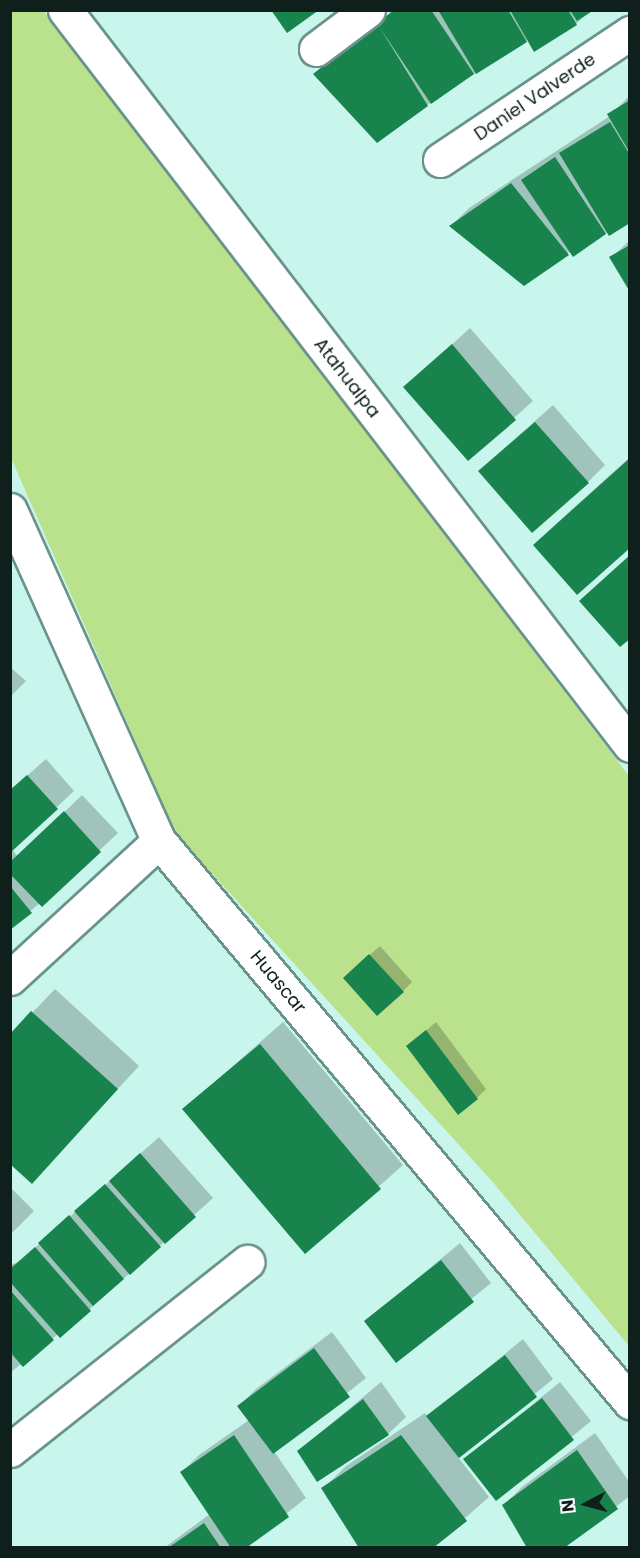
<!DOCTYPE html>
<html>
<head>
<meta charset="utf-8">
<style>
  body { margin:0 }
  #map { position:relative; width:640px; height:1558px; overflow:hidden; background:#c8f6ec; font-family:Poppins,sans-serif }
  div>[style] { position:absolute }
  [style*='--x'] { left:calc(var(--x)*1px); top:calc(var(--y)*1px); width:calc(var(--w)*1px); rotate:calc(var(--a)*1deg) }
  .green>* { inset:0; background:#bae18b }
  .shadow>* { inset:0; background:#0003 }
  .building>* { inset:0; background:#18834d }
  .roads { filter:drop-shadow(2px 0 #69938b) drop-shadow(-2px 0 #69938b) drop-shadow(0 2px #69938b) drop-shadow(0 -2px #69938b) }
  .minor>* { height:33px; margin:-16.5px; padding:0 16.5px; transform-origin:16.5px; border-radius:16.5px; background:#fff }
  span { translate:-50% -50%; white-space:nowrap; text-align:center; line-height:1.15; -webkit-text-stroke:6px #fff; paint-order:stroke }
  .street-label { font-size:18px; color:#0e1f1c }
  .frame { position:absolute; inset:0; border:12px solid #0e1f1c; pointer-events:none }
  .north { position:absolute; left:556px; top:1474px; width:60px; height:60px; -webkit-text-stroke:4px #fff; paint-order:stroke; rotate:264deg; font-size:16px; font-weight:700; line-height:24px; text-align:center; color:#0e1f1c }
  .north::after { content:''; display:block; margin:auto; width:21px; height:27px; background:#0e1f1c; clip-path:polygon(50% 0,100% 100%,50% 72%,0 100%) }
</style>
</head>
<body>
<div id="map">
  <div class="green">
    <div style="clip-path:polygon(10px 11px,44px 11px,629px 776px,629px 1346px,491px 1180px,176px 834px,11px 458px)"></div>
  </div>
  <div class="shadow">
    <div style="clip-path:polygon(394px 10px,591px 10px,576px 24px,528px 39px,427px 105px,316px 74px)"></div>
    <div style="clip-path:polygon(630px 95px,630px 221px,571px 251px,524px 285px,452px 225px,469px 208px,610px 116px)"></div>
    <div style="clip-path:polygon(630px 240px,630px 289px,611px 258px)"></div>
    <div style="clip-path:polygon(470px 328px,533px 401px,468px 459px,405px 387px)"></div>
    <div style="clip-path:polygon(553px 405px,605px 465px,588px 482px,498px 454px)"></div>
    <div style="clip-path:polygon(630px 457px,630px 546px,535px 545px,557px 523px)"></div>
    <div style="clip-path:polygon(10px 667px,26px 681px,10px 697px)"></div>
    <div style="clip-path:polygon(46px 759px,74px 791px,12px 849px,18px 857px,82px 795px,118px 833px,42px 905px,40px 903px,10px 928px,10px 791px)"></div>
    <div style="clip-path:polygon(380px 946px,412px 982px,403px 991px,354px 969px)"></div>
    <div style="clip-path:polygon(55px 989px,139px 1066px,32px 1182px,10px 1036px)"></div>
    <div style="clip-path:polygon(283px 1022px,403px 1165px,305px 1252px,184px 1109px)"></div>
    <div style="clip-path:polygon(436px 1022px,486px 1089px,477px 1098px,408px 1046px)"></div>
    <div style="clip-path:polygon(159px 1137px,213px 1198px,60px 1336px,58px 1334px,10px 1373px,10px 1265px,19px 1262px)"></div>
    <div style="clip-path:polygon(10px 1187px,34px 1211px,10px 1235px)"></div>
    <div style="clip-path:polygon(460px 1243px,491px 1283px,396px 1360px,366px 1321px)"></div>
    <div style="clip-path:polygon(332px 1332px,366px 1378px,274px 1451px,306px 1498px,248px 1544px,251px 1548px,164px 1548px,210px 1514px,182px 1472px,199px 1455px,249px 1420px,239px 1406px,256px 1389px)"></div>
    <div style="clip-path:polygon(523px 1339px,553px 1379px,458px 1457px,489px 1497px,431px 1548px,323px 1489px,346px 1466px,425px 1413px,428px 1417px)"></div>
    <div style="clip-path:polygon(381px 1382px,406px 1417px,388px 1434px,299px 1451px)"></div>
    <div style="clip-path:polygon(560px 1382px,591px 1421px,496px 1499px,465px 1459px)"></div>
    <div style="clip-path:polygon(595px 1433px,630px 1483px,630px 1496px,562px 1548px,504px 1505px,522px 1487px)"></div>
  </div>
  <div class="building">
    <div style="clip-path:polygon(271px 10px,319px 10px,287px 33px)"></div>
    <div style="clip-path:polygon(394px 10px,431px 10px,474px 74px,431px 104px,380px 28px,428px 106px,377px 143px,313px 74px)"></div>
    <div style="clip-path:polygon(438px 10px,508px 10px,527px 42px,476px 74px)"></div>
    <div style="clip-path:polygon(510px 10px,568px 10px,577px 25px,534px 52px)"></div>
    <div style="clip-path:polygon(570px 10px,594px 10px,577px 21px)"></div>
    <div style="clip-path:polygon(630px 100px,630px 153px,607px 114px)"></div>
    <div style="clip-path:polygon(610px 122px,630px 155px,630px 223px,609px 236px,559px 153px)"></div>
    <div style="clip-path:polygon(555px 157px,606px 234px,573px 257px,521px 180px)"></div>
    <div style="clip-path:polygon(511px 183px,569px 255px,524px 286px,449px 226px)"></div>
    <div style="clip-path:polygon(630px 245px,630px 292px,609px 257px)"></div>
    <div style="clip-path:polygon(452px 344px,516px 420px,468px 461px,403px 387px)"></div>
    <div style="clip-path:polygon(535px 422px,589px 483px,532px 533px,478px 471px)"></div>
    <div style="clip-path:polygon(630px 458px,630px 548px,577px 595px,533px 545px)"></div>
    <div style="clip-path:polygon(630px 555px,630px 639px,620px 647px,579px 601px)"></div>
    <div style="clip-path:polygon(27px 775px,58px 809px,10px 853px,10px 790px)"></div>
    <div style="clip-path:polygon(64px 811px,101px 852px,42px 907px,10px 874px,10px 862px)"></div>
    <div style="clip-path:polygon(10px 886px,32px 913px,10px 930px)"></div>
    <div style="clip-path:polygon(369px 954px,404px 992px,377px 1016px,343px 978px)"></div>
    <div style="clip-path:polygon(31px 1011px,118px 1089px,32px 1184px,10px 1164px,10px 1034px)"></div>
    <div style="clip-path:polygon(426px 1030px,478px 1099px,458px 1115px,406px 1046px)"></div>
    <div style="clip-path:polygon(260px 1044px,381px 1189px,305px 1254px,182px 1109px)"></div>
    <div style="clip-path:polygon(140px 1153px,196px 1217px,165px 1244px,109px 1181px)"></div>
    <div style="clip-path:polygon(105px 1184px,161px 1247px,130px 1275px,74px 1211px)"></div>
    <div style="clip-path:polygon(69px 1215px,124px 1279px,93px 1306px,38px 1243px)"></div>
    <div style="clip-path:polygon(35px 1247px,91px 1311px,60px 1338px,10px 1282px,10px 1269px)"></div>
    <div style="clip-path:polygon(441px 1260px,474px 1302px,396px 1363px,364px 1321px)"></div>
    <div style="clip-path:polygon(10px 1290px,54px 1340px,23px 1367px,10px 1352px)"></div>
    <div style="clip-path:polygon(314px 1348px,350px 1397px,273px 1454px,237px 1406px)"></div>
    <div style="clip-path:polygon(505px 1355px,537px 1397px,459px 1458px,426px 1416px)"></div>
    <div style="clip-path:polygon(542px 1398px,574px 1440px,496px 1501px,463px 1459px)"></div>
    <div style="clip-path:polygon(363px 1399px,389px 1435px,317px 1482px,297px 1451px)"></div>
    <div style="clip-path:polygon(234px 1435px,289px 1517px,246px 1548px,231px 1548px,180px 1472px)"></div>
    <div style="clip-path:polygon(401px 1435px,467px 1521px,433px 1548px,359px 1548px,321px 1488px)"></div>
    <div style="clip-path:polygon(577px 1450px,618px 1509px,564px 1548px,527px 1548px,502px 1505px)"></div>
    <div style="clip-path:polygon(204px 1523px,221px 1548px,168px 1548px)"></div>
  </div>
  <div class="roads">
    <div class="minor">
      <div style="--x:65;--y:10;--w:927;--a:52.45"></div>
      <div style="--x:316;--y:49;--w:65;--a:-36.9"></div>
      <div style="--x:440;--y:160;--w:229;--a:-33.8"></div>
      <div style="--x:10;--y:510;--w:363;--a:65.8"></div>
      <div style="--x:159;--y:841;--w:733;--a:49.98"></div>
      <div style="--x:10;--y:978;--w:202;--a:-42.6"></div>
      <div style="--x:10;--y:1450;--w:303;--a:-38.4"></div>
    </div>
  </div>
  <div class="street-label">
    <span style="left:535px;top:97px;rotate:-34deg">Daniel Valverde</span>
    <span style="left:347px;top:378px;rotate:52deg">Atahualpa</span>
    <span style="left:278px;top:982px;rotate:50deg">Huascar</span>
  </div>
  <div class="frame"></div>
  <div class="north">N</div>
</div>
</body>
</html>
